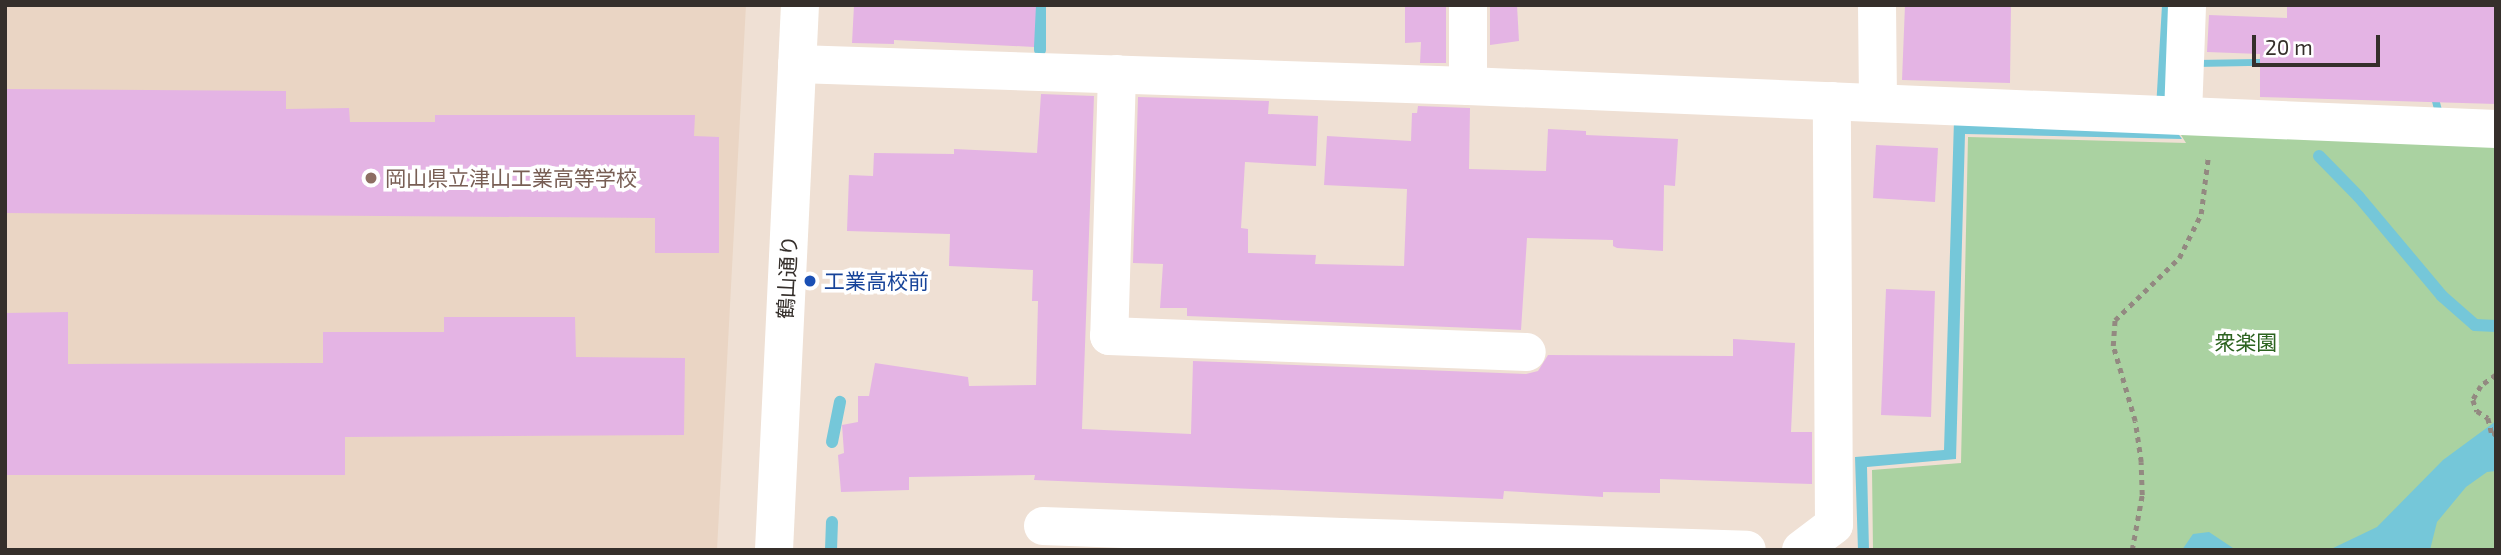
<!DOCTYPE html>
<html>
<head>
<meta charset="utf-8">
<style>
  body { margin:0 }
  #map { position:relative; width:2501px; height:555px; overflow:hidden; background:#efe0d4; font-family:"Exo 2","Noto Sans JP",sans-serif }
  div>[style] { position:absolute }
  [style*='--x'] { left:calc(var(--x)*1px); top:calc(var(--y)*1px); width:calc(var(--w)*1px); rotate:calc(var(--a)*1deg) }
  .built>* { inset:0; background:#ead5c4 }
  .green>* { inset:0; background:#aad2a1 }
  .water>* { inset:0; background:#75c7d9 }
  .stream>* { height:12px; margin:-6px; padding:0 6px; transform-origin:6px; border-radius:6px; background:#75c7d9 }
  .building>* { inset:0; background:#e4b4e4 }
  .path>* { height:4.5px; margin-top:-2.25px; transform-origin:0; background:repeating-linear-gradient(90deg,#938981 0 5px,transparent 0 10px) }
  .minor>* { height:38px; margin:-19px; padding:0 19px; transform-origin:19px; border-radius:19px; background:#fff }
  .dots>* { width:19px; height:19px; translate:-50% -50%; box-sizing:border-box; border:4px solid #fff; border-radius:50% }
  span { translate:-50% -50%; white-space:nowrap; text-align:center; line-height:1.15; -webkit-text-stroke:7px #fff; paint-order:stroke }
  .education-label { font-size:21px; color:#785e54 }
  .left { translate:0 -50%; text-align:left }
  .street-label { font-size:21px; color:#352f2b }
  .transit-label { font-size:21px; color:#164399 }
  .park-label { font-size:21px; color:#2c6320 }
  .frame { position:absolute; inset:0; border:7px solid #352f2b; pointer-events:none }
  .scale { position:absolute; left:2252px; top:35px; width:128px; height:32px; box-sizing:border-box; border:4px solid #352f2b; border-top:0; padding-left:9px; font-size:21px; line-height:24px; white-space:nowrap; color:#352f2b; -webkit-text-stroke:5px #fff; paint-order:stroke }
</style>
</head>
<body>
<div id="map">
  <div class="built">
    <div style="clip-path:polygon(5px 5px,746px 5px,717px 550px,5px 550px)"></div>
  </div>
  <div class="green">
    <div style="clip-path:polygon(2176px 127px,2496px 144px,2496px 550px,1873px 550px,1872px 470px,1961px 463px,1968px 137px,2186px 143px)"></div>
  </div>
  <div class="water">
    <div style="clip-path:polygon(2162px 5px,2173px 5px,2197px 60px,2428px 56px,2442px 110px,2436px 117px,2422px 63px,2196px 67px,2172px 125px,2182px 139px,1965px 134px,1956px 459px,1867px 467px,1869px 550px,1858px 550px,1855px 457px,1944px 450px,1954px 120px,2155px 126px)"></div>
    <div style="clip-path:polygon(2496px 421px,2496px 471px,2487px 472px,2466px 487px,2437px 522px,2430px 550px,2329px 550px,2377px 527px,2443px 460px)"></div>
    <div style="clip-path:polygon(2209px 532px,2236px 550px,2182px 550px,2193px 534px)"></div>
  </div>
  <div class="stream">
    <div style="--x:1035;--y:5;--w:5;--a:11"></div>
    <div style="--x:1040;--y:6;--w:44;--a:90"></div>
    <div style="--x:2319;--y:156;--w:57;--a:45.7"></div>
    <div style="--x:2359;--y:197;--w:129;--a:50"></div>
    <div style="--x:2442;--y:296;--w:44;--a:41.3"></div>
    <div style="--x:2475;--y:325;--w:21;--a:3"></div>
    <div style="--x:832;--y:442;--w:41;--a:-78.7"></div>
    <div style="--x:831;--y:550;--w:28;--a:-88"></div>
  </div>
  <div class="building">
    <div style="clip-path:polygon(854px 5px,1036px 5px,1034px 47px,894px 40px,894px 44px,852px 43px)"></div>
    <div style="clip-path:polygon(1405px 5px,1446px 5px,1446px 63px,1420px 63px,1421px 42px,1405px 43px)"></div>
    <div style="clip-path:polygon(1490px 5px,1517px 5px,1519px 41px,1490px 45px)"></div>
    <div style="clip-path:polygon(1905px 5px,2011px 5px,2010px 83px,1902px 80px)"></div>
    <div style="clip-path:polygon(2287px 5px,2496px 5px,2496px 104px,2260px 97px,2260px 54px,2207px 52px,2209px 15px,2287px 18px)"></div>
    <div style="clip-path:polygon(5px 89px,286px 91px,286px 109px,349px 108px,350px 122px,435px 122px,435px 115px,695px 115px,694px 136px,719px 137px,719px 253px,655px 253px,655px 218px,5px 213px)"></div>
    <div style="clip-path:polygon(1041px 94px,1094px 96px,1082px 429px,1191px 434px,1193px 361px,1526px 374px,1538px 371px,1548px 355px,1733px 356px,1733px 339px,1795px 343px,1791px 432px,1812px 432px,1812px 484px,1660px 479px,1660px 493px,1603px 492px,1603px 497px,1504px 491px,1503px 499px,1034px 480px,1035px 475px,909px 477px,909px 490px,841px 492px,838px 455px,844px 453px,842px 425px,858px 422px,858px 396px,869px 396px,875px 363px,968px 377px,969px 386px,1036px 385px,1038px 301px,1032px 301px,1033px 270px,949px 266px,950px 234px,847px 231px,849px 175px,873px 176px,874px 153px,954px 154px,954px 149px,1037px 153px)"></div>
    <div style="clip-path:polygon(1138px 97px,1269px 101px,1268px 114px,1318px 116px,1316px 166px,1245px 162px,1241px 228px,1248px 229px,1248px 253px,1316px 255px,1315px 264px,1404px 266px,1407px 189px,1324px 185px,1327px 136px,1411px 141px,1412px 113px,1417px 113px,1418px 106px,1470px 108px,1469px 169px,1546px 171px,1548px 129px,1586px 131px,1586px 135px,1678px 139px,1675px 186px,1664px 185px,1663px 251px,1617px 248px,1613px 246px,1613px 240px,1527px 238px,1521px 330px,1187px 316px,1187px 308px,1160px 308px,1163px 264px,1133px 263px)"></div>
    <div style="clip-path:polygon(1876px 145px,1938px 148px,1935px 202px,1873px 198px)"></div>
    <div style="clip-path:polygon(1886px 289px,1935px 291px,1931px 417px,1881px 415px)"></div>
    <div style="clip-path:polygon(68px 312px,68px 364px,323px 363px,323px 332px,444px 332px,444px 317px,575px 317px,576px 357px,685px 358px,684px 435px,345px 437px,345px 475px,5px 475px,5px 313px)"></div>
  </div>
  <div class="path">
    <div style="--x:2496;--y:375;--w:19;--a:144"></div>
    <div style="--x:2481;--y:386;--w:16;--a:120"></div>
    <div style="--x:2473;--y:400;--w:12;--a:70"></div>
    <div style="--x:2477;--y:411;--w:13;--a:32"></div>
    <div style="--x:2488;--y:418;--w:16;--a:76"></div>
    <div style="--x:2492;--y:434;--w:4;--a:-14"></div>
    <div style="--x:2132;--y:550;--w:56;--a:-79.7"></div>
    <div style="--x:2142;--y:495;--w:33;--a:-92"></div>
    <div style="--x:2141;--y:462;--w:41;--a:-98.3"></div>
    <div style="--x:2135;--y:421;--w:78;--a:-106.3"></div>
    <div style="--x:2113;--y:346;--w:26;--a:-86"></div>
    <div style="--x:2115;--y:320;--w:89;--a:-44.1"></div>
    <div style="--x:2179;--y:258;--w:49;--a:-63.4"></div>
    <div style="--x:2201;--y:214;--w:56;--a:-82.9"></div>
  </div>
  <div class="minor">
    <div style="--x:1877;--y:5;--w:98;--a:89.4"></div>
    <div style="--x:797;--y:64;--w:671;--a:1.88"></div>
    <div style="--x:1468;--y:86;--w:1029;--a:2.4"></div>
    <div style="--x:1117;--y:74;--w:262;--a:91.7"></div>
    <div style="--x:1109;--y:336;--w:418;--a:2.2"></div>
    <div style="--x:1468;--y:86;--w:81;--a:-90"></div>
    <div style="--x:2183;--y:115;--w:110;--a:-87.9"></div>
    <div style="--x:1043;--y:526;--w:299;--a:2.1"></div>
    <div style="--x:1342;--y:537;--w:13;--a:90"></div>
    <div style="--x:1342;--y:537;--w:405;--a:1.8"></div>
    <div style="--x:774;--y:550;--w:546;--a:-87.27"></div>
    <div style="--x:1801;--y:550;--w:41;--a:-37.1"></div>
    <div style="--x:1834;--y:525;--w:424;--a:-90.3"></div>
  </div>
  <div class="dots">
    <div style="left:371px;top:178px;background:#8d6e63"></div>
    <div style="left:810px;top:281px;background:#1a4fb4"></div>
  </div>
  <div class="education-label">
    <span class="left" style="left:385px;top:178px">岡山県立津山工業高等学校</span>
  </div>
  <div class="street-label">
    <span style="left:787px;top:277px;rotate:-87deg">鶴山通り</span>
  </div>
  <div class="transit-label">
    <span class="left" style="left:824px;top:281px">工業高校前</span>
  </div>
  <div class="park-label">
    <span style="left:2246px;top:342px">衆楽園</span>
  </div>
  <div class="frame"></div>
  <div class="scale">20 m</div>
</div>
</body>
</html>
